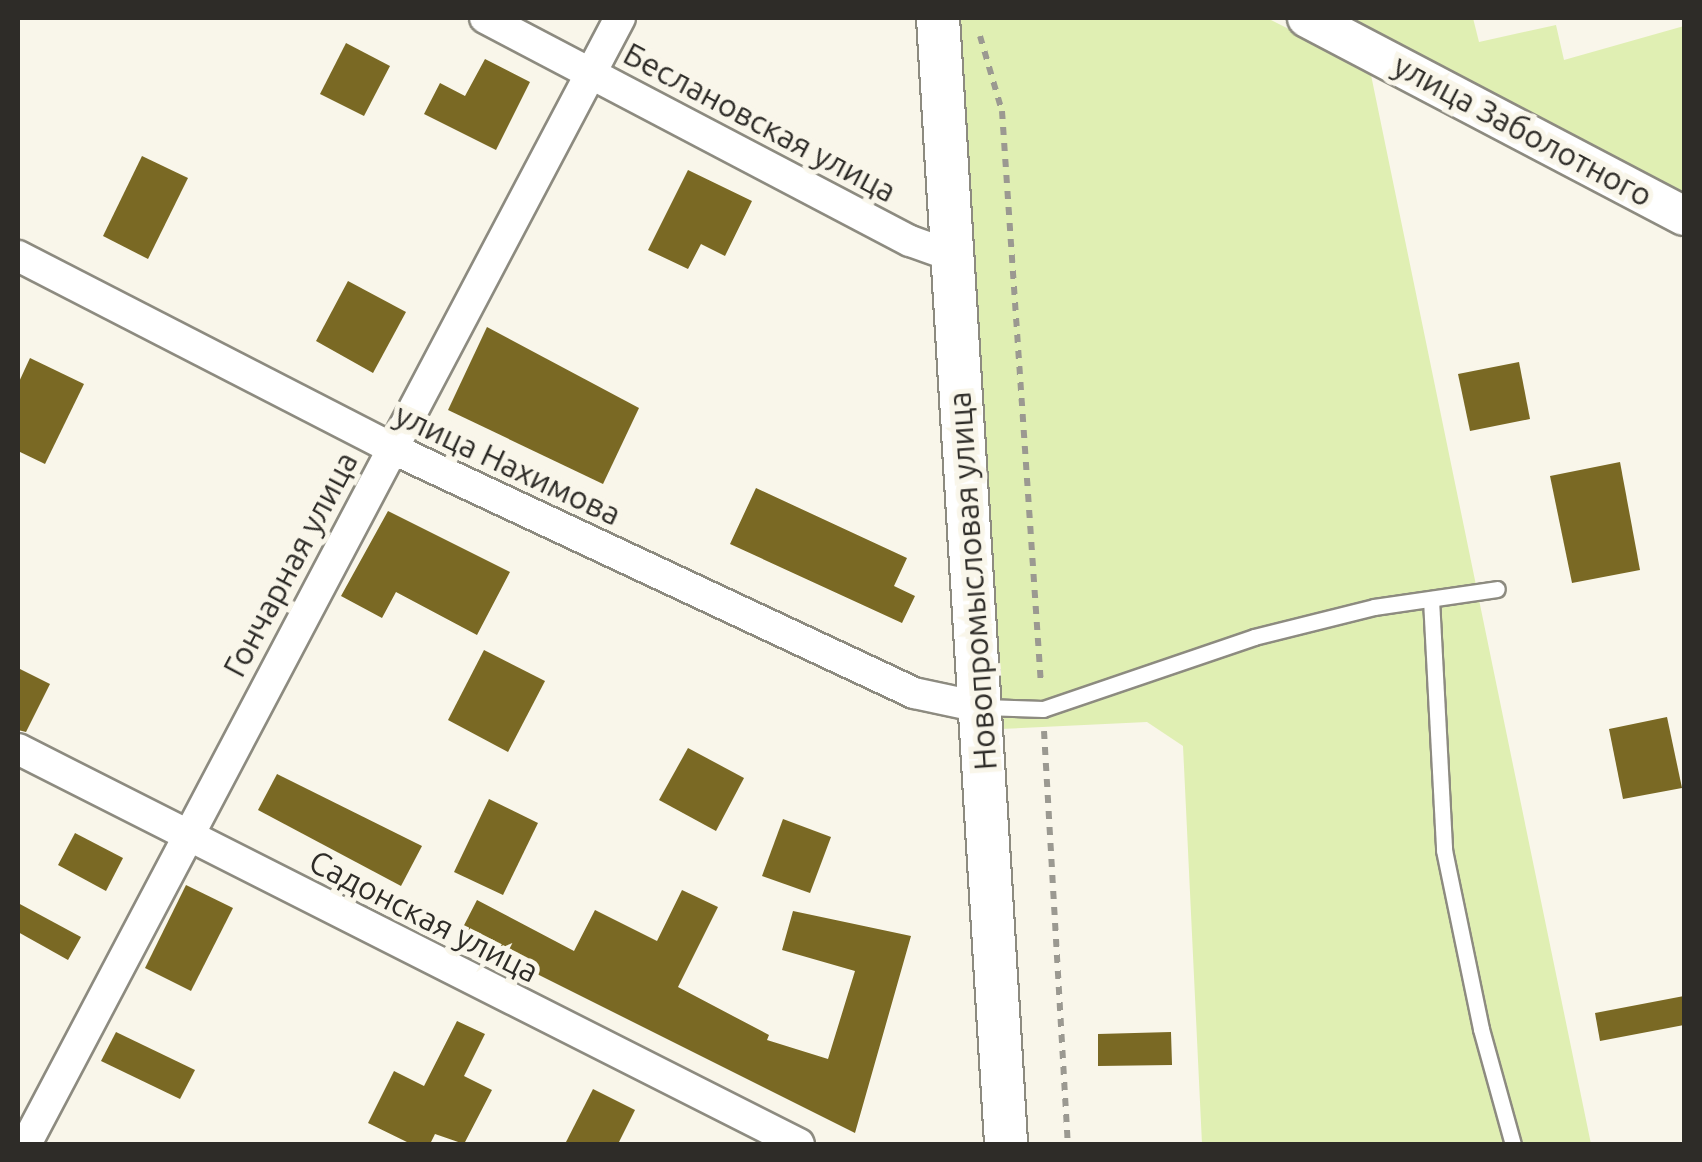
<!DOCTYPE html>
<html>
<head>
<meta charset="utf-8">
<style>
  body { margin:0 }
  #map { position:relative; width:1702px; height:1162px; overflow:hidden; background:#f9f6ea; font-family:Ubuntu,sans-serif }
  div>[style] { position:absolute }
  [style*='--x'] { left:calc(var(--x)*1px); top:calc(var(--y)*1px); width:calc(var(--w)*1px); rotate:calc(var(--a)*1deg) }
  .green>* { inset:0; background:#e0efb3 }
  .building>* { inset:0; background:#7a6924 }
  .path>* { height:6px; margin-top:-3px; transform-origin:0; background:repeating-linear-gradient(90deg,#9b9991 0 8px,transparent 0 16px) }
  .roads { filter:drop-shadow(2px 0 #8d8b80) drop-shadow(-2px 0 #8d8b80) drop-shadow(0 2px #8d8b80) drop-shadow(0 -2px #8d8b80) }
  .service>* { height:15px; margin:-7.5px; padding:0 7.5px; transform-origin:7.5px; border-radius:7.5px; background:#fff }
  .minor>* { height:30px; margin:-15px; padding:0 15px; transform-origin:15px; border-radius:15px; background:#fff }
  .tertiary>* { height:38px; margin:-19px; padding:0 19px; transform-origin:19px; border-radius:19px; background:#fff }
  .secondary>* { height:42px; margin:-21px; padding:0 21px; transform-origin:21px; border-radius:21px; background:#fff }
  span { translate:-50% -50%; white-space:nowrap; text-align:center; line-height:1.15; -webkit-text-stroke:10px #f9f6ea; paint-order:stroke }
  .street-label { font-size:32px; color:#2e2c28 }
  .frame { position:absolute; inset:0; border:20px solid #2e2c28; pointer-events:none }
</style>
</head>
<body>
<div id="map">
  <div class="green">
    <div style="clip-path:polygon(958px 18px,1267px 18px,1370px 70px,1591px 1144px,1202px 1144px,1183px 746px,1147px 722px,1000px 729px)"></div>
    <div style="clip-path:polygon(1343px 18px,1473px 18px,1479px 42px,1556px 25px,1564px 60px,1684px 26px,1684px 195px)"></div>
  </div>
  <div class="building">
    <div style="clip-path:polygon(346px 43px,390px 66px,364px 116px,320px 94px)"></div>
    <div style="clip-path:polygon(485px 59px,530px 82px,496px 150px,424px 114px,440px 83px,465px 96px)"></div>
    <div style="clip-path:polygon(142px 156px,188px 178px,148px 259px,103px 236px)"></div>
    <div style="clip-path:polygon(688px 170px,752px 201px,725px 256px,701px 244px,688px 269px,648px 250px)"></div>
    <div style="clip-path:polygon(348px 281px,406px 312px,373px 373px,316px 341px)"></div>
    <div style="clip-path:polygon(487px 327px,639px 408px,603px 484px,448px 410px)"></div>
    <div style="clip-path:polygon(30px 358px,84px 384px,45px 464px,18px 451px,18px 384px)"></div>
    <div style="clip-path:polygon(1519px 362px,1530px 419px,1470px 431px,1458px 374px)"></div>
    <div style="clip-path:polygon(1620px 462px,1640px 570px,1572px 583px,1550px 476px)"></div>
    <div style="clip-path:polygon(756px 488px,907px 558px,894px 586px,915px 596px,902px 623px,730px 544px)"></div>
    <div style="clip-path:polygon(388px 511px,510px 572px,477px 635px,396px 592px,382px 618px,341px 596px)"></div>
    <div style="clip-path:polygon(484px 650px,545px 681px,508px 752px,448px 720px)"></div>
    <div style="clip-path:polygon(18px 668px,50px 684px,26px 732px,18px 730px)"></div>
    <div style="clip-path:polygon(1667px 717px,1682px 788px,1623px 799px,1609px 729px)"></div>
    <div style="clip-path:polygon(688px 748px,744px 778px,716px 831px,659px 800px)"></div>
    <div style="clip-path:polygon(277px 774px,422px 846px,401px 886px,258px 810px)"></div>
    <div style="clip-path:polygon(489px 799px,538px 823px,503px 895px,454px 872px)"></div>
    <div style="clip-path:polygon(783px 819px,831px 837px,810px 893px,762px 876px)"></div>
    <div style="clip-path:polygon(75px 833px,123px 858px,106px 891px,58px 865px)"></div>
    <div style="clip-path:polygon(186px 885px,233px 908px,191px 991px,145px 968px)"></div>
    <div style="clip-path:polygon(682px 890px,718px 907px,678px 987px,769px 1035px,767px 1040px,828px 1059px,855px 971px,782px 950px,793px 911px,911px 936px,855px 1133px,459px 935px,477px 900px,574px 951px,595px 910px,657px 941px)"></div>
    <div style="clip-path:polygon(18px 903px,81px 937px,68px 960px,18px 932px)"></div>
    <div style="clip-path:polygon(1684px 996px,1684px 1025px,1600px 1041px,1595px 1013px)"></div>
    <div style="clip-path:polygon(457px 1021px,485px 1034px,464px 1076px,492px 1090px,464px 1144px,435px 1134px,430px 1144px,411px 1144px,368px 1123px,394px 1071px,424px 1086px)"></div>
    <div style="clip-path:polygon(116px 1032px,195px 1070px,180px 1099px,101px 1061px)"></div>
    <div style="clip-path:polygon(1171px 1032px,1172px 1065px,1098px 1066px,1098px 1034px)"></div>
    <div style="clip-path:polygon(593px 1089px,635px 1110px,618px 1144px,565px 1144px)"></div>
  </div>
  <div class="path">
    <div style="--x:980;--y:36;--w:78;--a:73.7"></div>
    <div style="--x:1002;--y:111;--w:574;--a:86.11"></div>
    <div style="--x:1044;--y:731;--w:414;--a:86.7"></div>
  </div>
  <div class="roads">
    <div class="service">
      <div style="--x:1431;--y:599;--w:251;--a:87"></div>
      <div style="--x:1444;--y:850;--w:183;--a:78.3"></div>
      <div style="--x:1481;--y:1029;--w:119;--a:74.5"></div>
      <div style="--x:984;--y:707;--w:59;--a:1.9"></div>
      <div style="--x:1043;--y:709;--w:223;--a:-18.8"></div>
      <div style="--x:1254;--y:637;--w:124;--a:-14"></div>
      <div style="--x:1374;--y:607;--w:124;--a:-8.3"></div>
    </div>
    <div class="minor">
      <div style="--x:485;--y:18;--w:480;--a:27.7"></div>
      <div style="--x:910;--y:241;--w:45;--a:19.7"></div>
      <div style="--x:18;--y:256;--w:420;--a:27.2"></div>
      <div style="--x:391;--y:448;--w:578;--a:25.1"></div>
      <div style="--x:914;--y:693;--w:67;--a:12"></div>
      <div style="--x:18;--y:749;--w:875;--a:26.83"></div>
      <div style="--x:26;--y:1144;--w:1273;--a:-62.19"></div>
    </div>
    <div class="tertiary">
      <div style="--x:1307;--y:18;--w:426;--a:27.7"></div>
    </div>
    <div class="secondary">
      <div style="--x:938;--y:18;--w:1128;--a:86.54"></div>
    </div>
  </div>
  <div class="street-label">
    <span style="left:760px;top:122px;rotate:28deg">Беслановская улица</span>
    <span style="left:1523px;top:130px;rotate:28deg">улица Заболотного</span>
    <span style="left:508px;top:464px;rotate:25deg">улица Нахимова</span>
    <span style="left:290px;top:564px;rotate:-62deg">Гончарная улица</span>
    <span style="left:972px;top:581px;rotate:-94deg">Новопромысловая улица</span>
    <span style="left:424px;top:916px;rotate:27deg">Садонская улица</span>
  </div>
  <div class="frame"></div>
</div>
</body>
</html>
